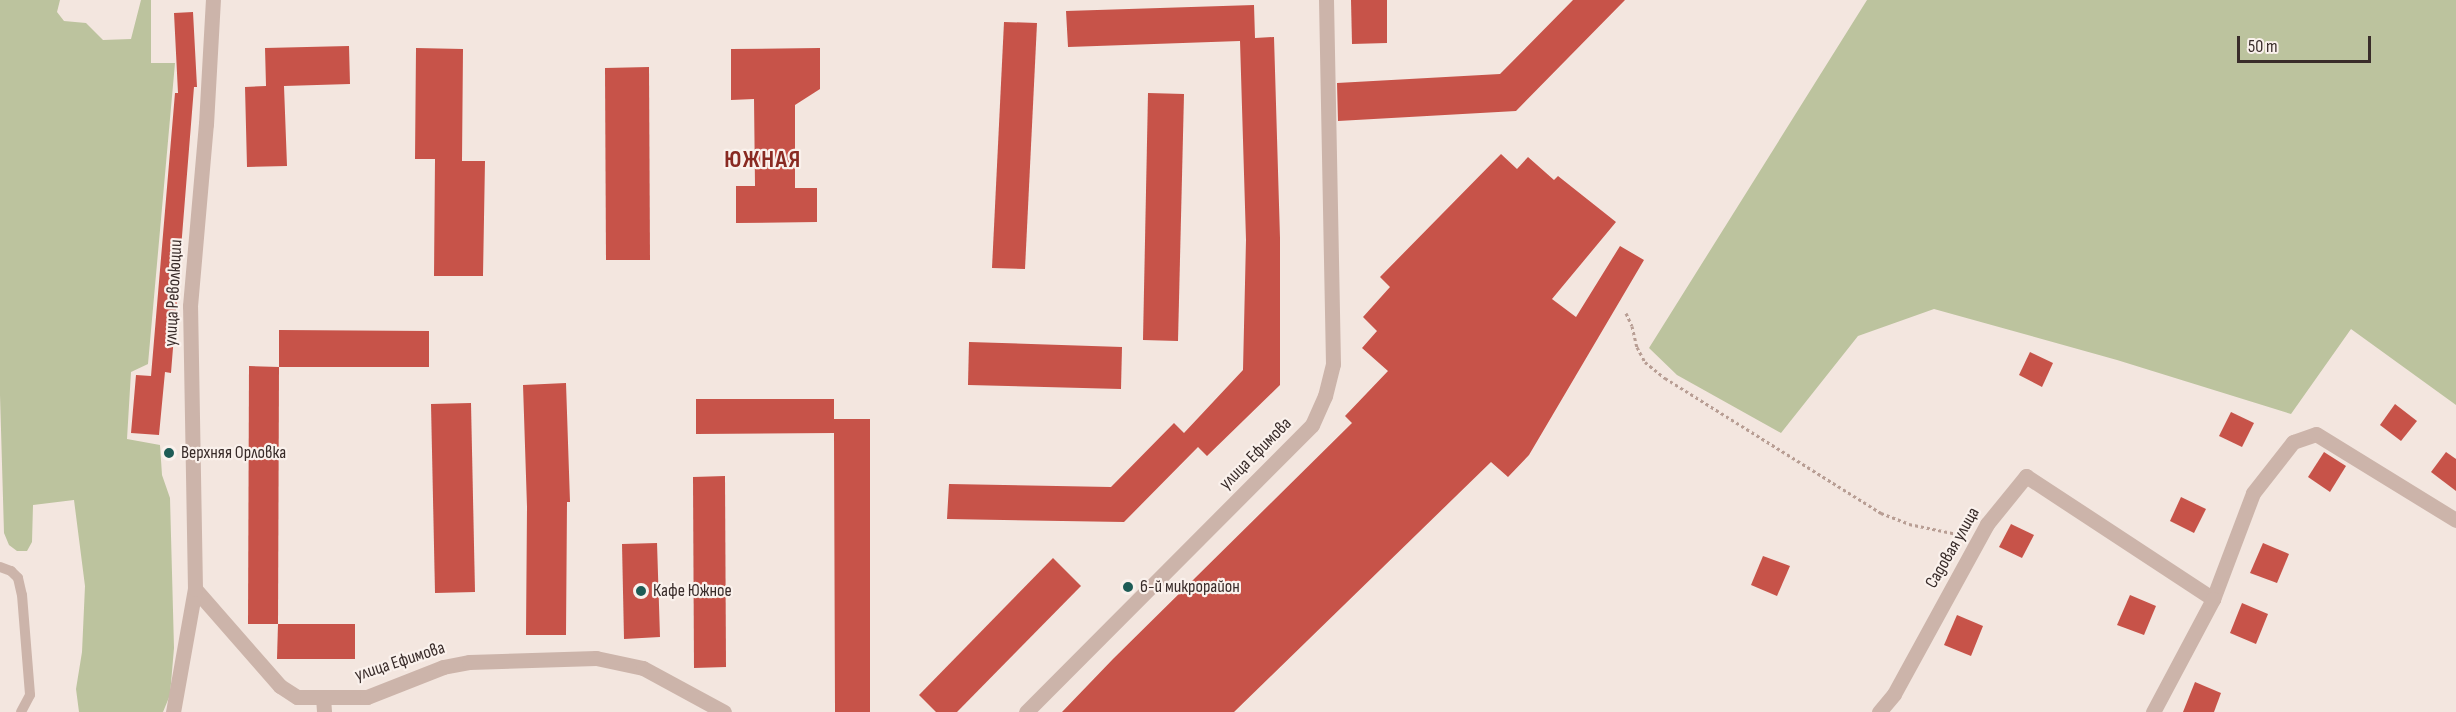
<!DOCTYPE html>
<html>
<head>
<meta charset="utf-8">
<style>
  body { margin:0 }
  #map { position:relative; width:2456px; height:712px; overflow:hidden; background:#f3e6df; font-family:"Sofia Sans Condensed",sans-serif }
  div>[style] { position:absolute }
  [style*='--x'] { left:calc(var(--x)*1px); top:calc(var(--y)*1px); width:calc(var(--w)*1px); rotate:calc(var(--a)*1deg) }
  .green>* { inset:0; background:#bcc39e }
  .building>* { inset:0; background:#c75349 }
  .path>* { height:3px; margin-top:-1.5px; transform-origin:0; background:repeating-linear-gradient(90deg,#b89e94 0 3px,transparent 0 6px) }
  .service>* { height:10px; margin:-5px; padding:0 5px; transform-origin:5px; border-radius:5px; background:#ccb4aa }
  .minor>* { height:15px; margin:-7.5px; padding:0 7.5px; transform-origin:7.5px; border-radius:7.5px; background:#ccb4aa }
  .tertiary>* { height:15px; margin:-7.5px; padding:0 7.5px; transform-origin:7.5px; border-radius:7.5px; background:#ccb4aa }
  .dots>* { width:16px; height:16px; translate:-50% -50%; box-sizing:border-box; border:3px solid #faf1ec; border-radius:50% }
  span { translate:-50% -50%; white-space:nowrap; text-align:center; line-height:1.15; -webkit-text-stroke:4.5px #faf1ec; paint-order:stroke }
  .street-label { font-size:18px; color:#392c2a }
  .poi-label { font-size:18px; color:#392c2a }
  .left { translate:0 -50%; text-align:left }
  .district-label { font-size:24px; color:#892a22; font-weight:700; letter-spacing:1.5px }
  .scale { position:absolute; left:2237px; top:36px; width:134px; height:27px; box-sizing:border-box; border:3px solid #392c2a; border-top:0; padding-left:8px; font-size:18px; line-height:21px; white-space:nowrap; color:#392c2a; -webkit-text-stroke:4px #faf1ec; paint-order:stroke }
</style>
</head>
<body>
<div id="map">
  <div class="green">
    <div style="clip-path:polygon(0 0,60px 0,57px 12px,64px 21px,86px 23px,103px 40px,131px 39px,141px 0,151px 0,151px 63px,175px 63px,148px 364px,131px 372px,127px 439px,160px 445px,162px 475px,170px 498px,174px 648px,170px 695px,163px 712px,79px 712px,76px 689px,82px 652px,85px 586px,74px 500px,33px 505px,32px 542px,27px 551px,17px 551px,9px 545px,4px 533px,0 395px)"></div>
    <div style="clip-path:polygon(1867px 0,2456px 0,2456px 405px,2351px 329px,2291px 414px,2117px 360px,1934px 309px,1858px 336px,1781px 433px,1677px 375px,1649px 348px)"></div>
  </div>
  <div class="building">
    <div style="clip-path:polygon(1351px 0,1387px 0,1387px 43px,1352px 44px)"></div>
    <div style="clip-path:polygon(1573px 0,1625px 0,1516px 111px,1338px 121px,1337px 83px,1500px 74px)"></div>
    <div style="clip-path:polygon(1254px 5px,1255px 38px,1274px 37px,1280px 238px,1280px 385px,1207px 456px,1198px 447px,1124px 522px,947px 519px,949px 484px,1111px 487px,1174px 423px,1184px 433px,1243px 370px,1246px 240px,1240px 41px,1068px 47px,1066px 11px)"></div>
    <div style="clip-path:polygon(193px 12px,197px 87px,194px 87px,171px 373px,165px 372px,159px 435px,131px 433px,136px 375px,151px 376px,175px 93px,178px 93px,174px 13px)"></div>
    <div style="clip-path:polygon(1004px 22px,1037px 23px,1025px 269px,992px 268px)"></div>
    <div style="clip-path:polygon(349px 46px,350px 84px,284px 86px,287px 166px,247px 167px,245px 87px,266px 86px,265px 48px)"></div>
    <div style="clip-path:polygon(416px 48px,463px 49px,462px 161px,485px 161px,483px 276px,434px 276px,435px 159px,415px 159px)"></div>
    <div style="clip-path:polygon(820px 48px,820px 89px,795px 105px,795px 188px,817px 188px,817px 222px,736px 223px,736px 186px,755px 186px,754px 99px,731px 100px,731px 49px)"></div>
    <div style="clip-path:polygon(649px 67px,650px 260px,606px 260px,605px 68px)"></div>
    <div style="clip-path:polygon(1148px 93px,1184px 94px,1178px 341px,1143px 340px)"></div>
    <div style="clip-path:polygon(1501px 154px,1517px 169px,1528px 157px,1554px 180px,1558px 176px,1616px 222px,1552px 299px,1576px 317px,1620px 246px,1644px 260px,1529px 455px,1508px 477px,1491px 462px,1234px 712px,1062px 712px,1113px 659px,1352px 423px,1345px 416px,1388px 371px,1362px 348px,1377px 331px,1363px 317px,1390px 287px,1380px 277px)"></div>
    <div style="clip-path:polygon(279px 330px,429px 331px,429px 367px,279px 367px)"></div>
    <div style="clip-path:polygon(969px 342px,1122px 347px,1121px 389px,968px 385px)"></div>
    <div style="clip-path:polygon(2030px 352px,2053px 363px,2042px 387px,2019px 375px)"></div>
    <div style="clip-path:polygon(249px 366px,279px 367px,278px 624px,248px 624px)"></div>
    <div style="clip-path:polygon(566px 383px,570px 502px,567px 502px,566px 635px,526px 635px,527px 507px,523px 385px)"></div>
    <div style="clip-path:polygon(696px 399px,834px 399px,834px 419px,870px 419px,870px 712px,835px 712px,834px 433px,696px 434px)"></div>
    <div style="clip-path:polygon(471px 403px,475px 592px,435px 593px,431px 404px)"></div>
    <div style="clip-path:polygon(2395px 404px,2417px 421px,2401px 441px,2380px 425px)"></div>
    <div style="clip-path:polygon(2231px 412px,2254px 423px,2242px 447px,2219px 436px)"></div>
    <div style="clip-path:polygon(2324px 452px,2346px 466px,2330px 492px,2308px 477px)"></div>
    <div style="clip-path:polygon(2446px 452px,2456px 459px,2456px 491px,2431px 472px)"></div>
    <div style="clip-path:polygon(725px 476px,726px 667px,694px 668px,693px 477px)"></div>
    <div style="clip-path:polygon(2181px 497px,2206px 509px,2194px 533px,2170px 521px)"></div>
    <div style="clip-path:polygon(2011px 524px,2034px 535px,2022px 558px,1999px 547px)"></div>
    <div style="clip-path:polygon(657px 543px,660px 637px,624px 639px,622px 544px)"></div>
    <div style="clip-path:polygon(2263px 543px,2289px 554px,2277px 583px,2250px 573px)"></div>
    <div style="clip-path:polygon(1763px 556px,1790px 566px,1777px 596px,1751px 585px)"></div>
    <div style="clip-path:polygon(1053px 558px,1081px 586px,957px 712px,936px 712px,919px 695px)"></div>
    <div style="clip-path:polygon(2130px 595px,2156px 606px,2144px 635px,2117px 625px)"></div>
    <div style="clip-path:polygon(2242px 603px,2268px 614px,2256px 644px,2230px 633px)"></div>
    <div style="clip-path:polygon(1957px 615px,1983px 626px,1971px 656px,1944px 645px)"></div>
    <div style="clip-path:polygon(278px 624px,355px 624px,355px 659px,277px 659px)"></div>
    <div style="clip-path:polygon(2195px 682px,2221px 693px,2214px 712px,2183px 712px)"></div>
  </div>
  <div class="path">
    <div style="--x:1626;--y:313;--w:14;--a:65"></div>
    <div style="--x:1632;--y:326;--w:22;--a:77"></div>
    <div style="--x:1637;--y:347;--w:17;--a:62"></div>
    <div style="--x:1645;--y:362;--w:26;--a:39"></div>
    <div style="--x:1665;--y:378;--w:255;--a:32"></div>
    <div style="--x:1881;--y:513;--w:30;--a:21"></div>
    <div style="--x:1909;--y:524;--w:54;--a:11.7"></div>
  </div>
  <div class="service">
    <div style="--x:0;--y:567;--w:12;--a:20"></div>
    <div style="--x:11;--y:571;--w:10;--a:45"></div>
    <div style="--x:18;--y:578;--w:17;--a:77"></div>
    <div style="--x:22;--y:595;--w:100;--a:85.4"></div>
    <div style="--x:30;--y:695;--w:19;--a:118"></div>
  </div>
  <div class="minor">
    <div style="--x:323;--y:697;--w:15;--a:86"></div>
    <div style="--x:1879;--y:712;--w:23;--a:-50"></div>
    <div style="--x:1894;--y:694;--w:194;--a:-61.3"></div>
    <div style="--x:1987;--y:524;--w:62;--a:-50.9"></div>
    <div style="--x:2026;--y:476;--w:224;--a:33.3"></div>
    <div style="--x:2213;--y:599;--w:113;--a:-69.3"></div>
    <div style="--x:2253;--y:493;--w:65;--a:-51.9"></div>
    <div style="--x:2293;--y:442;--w:24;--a:-19"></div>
    <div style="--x:2316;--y:434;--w:164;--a:31.6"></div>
    <div style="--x:2153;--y:712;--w:128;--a:-62"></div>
  </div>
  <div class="tertiary">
    <div style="--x:195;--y:589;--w:129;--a:48.8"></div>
    <div style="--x:280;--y:686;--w:20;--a:33"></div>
    <div style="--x:297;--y:697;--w:70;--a:0"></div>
    <div style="--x:367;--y:697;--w:82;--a:-21.5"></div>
    <div style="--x:443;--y:667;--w:26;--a:-11"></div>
    <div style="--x:469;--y:662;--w:127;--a:-1.8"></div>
    <div style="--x:596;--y:658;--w:48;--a:12"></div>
    <div style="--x:643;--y:668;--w:92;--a:28.5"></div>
    <div style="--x:173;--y:712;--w:125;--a:-79.9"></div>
    <div style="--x:195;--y:589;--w:283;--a:-91"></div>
    <div style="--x:190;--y:306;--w:183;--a:-85"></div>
    <div style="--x:206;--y:124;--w:124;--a:-86.8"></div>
    <div style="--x:1026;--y:712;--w:405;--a:-45.1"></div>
    <div style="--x:1312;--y:425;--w:32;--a:-66"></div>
    <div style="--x:1325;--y:396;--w:33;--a:-76"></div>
    <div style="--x:1333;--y:364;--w:364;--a:-91.1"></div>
  </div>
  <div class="dots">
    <div style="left:169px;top:453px;background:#1e5c56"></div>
    <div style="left:1128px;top:587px;background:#1e5c56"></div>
    <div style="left:641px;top:591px;background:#1e5c56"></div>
  </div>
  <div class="street-label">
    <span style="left:174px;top:293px;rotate:-87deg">улица Революции</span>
    <span style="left:1256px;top:454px;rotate:-45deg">улица Ефимова</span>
    <span style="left:1953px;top:548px;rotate:-60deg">Садовая улица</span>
    <span style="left:400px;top:662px;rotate:-18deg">улица Ефимова</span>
  </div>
  <div class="poi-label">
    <span class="left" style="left:181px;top:453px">Верхняя Орловка</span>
    <span class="left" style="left:1140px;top:587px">6-й микрорайон</span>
    <span class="left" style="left:653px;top:591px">Кафе Южное</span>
  </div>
  <div class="district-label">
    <span style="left:763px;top:160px">ЮЖНАЯ</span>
  </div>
  <div class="scale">50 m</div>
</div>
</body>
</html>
